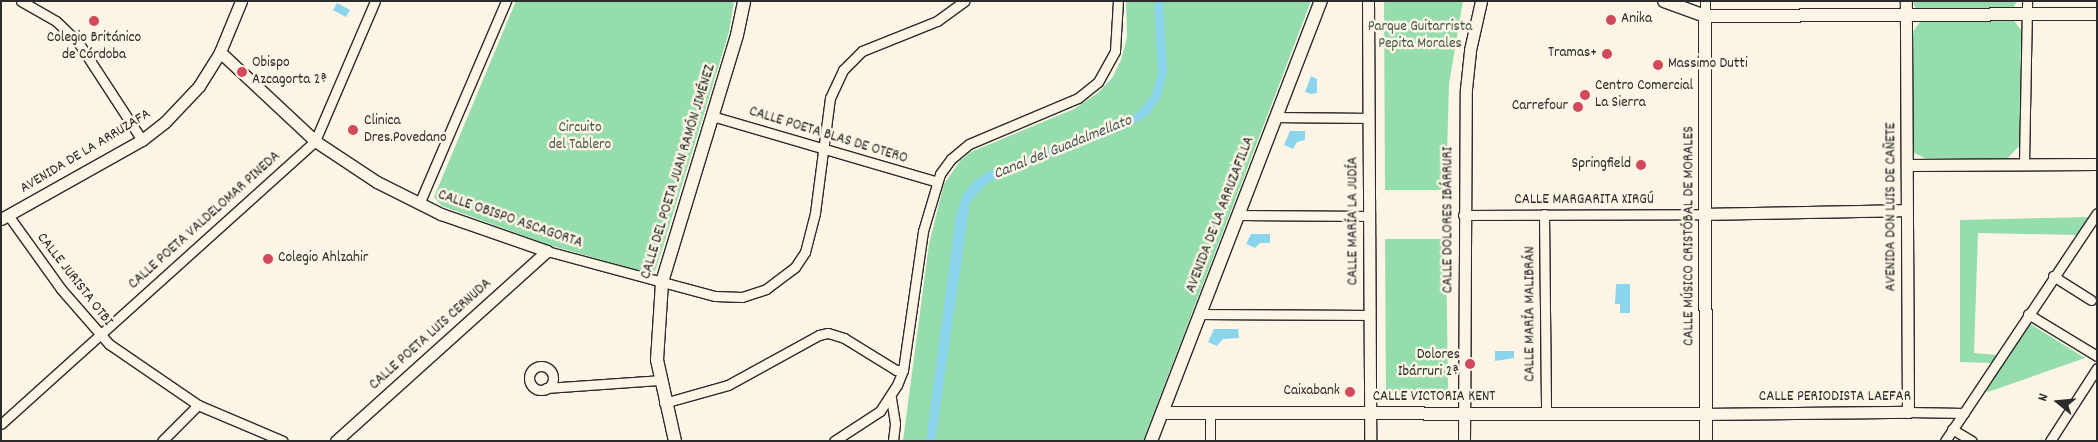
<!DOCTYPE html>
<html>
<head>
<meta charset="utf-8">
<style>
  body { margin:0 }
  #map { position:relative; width:2098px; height:442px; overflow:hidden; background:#fcf5e5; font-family:Dekko,sans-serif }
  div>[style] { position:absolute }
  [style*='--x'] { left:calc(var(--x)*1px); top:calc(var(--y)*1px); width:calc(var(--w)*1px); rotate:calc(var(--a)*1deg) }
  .green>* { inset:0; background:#95ddac }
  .water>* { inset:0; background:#8bd5ec }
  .roads { filter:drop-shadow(1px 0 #2b2b2b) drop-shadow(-1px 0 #2b2b2b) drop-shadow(0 1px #2b2b2b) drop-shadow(0 -1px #2b2b2b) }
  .minor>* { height:9px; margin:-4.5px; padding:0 4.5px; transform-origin:4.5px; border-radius:4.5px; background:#fcf5e5 }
  .minor>.ring { margin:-4.5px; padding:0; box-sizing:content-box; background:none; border:9px solid #fcf5e5; border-radius:50% }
  .tertiary>* { height:11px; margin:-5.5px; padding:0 5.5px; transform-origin:5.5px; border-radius:5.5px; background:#fcf5e5 }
  .secondary>* { height:12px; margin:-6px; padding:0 6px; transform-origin:6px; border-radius:6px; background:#fcf5e5 }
  .dots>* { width:14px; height:14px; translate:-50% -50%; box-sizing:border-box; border:2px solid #fcf5e5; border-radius:50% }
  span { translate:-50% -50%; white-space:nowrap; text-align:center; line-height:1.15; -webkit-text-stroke:5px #fcf5e5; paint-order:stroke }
  .poi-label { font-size:15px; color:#2b2b2b }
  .left { translate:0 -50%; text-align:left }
  .right { translate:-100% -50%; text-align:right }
  .park-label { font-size:15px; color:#46584b }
  .street-label { font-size:15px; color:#2b2b2b }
  .water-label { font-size:16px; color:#43565b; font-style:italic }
  .frame { position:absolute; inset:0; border:2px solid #2b2b2b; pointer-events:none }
  .north { position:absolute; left:2033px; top:377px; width:50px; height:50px; -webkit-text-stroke:4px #fcf5e5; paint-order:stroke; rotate:287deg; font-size:14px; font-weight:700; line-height:20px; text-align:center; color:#2b2b2b }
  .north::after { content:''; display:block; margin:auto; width:18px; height:22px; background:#2b2b2b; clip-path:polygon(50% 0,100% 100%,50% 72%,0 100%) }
</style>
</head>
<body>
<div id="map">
  <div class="green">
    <div style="clip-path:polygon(516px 1px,734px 1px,729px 32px,656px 269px,652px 274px,549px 245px,442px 206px,434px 197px)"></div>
    <div style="clip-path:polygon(1126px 1px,1311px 1px,1143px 441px,903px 441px,929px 244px,944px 184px,960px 161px,971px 152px,1074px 109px,1098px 93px,1112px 78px,1121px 60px,1127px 37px)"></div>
    <div style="clip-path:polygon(1384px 1px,1463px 1px,1449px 84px,1446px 190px,1385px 190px)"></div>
    <div style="clip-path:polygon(1913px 1px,2017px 1px,2013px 9px,1916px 11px)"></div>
    <div style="clip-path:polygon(2012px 18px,2021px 30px,2020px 145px,2007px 159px,1925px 158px,1912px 152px,1912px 33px,1922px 19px)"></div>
    <div style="clip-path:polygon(2090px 217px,2077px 235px,1978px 233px,1974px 353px,1998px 355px,1992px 363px,1960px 362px,1960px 220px)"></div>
    <div style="clip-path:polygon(1385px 239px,1446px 239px,1448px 392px,1386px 393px)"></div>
    <div style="clip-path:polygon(2029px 323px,2085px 358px,1988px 392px,1985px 390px)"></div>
  </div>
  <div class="water">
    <div style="clip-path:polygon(1154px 1px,1163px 1px,1167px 70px,1161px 97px,1148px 115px,1126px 129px,996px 178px,985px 185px,970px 202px,935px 441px,926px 441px,956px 215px,963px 194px,974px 181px,989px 171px,1122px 121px,1138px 112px,1151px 96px,1158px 74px)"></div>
    <div style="clip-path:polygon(337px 3px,350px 10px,346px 17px,333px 10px)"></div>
    <div style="clip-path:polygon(1311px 76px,1317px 79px,1317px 93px,1311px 94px,1305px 92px)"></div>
    <div style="clip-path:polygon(1290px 131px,1305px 131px,1305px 140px,1297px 142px,1293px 149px,1284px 145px)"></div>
    <div style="clip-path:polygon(1251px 234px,1270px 234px,1270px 243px,1260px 243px,1255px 248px,1246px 244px)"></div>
    <div style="clip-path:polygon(1616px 284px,1630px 284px,1630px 313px,1620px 313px,1620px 304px,1615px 304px)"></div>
    <div style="clip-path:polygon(1214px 329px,1238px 329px,1239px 338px,1223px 339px,1217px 346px,1208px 342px)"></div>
    <div style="clip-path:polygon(1495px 351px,1514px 351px,1514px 358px,1495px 361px)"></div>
  </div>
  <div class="roads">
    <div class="minor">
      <div style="--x:21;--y:1;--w:40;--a:29.7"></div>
      <div style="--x:56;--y:21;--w:30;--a:44"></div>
      <div style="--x:78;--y:42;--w:117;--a:56.9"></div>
      <div style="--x:1705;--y:1;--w:15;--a:90"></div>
      <div style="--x:712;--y:116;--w:234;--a:16.3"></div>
      <div style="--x:1276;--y:117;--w:93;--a:0.6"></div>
      <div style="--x:2024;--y:163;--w:162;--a:-88.9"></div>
      <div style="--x:419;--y:204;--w:221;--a:-66.8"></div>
      <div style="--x:1544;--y:214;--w:200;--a:89.4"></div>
      <div style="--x:8;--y:215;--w:91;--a:54.4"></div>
      <div style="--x:61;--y:289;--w:73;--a:48.9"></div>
      <div style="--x:109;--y:344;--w:108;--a:34.4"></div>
      <div style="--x:198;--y:405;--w:92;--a:23"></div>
      <div style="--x:1238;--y:215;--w:131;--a:0.4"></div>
      <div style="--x:1463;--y:215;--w:243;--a:-0.2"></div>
      <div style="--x:547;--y:251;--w:174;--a:15"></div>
      <div style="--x:715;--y:296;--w:27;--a:2"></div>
      <div style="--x:742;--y:297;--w:25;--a:-18"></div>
      <div style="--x:766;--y:289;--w:36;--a:-37"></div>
      <div style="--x:795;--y:267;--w:18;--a:-56"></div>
      <div style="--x:805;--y:252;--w:40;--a:-75.6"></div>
      <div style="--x:815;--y:213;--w:116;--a:-82.6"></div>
      <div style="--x:830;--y:98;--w:31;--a:-65"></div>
      <div style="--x:843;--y:70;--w:27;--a:-45"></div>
      <div style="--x:862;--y:51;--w:81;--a:-21.8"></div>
      <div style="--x:937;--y:21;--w:34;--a:-36"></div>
      <div style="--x:2053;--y:276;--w:45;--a:32.3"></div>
      <div style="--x:1200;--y:314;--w:170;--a:0.3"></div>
      <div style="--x:2028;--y:314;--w:81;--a:31.3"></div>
      <div class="ring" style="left:529px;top:366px;width:15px;height:15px"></div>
      <div style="--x:546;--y:388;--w:113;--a:-4"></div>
      <div style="--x:891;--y:398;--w:26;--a:81"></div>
      <div style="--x:895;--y:424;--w:17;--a:97"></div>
      <div style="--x:664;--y:403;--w:66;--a:-15.7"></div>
      <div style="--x:728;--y:385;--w:104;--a:-28.8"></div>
      <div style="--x:819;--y:335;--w:9;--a:-13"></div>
      <div style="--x:828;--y:333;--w:17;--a:17"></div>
      <div style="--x:844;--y:338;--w:61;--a:31.6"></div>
      <div style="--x:896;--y:370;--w:7;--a:0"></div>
      <div style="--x:1908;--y:412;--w:56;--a:1"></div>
      <div style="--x:1;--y:424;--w:423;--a:-42"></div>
      <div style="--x:315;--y:141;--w:152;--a:-66.8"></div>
      <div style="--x:1952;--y:429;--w:23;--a:31"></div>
      <div style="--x:162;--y:441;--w:51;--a:-45"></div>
      <div style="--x:834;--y:441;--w:55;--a:-33.1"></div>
      <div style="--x:880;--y:411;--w:31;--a:-57"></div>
      <div style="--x:897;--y:385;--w:16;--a:-68"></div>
      <div style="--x:903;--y:370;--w:140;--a:-81.8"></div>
      <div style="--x:923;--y:231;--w:59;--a:-73.4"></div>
      <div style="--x:940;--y:174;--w:19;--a:-54"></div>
      <div style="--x:951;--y:159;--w:23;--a:-40"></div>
      <div style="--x:969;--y:144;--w:118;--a:-22.9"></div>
      <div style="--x:1078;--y:98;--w:26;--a:-39"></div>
      <div style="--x:1098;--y:82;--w:35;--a:-61"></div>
      <div style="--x:1115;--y:51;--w:50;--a:-86.6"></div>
      <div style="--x:1210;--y:441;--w:28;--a:-90"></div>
      <div style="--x:1945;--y:441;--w:274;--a:-56.3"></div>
      <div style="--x:2050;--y:441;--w:87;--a:-57.2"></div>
    </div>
    <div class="tertiary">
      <div style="--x:1368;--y:1;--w:440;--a:89.7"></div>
      <div style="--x:220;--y:52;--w:130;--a:43.1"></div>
      <div style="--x:315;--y:141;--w:74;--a:33.5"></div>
      <div style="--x:377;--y:182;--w:72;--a:26.6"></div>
      <div style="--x:441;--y:214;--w:112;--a:19.2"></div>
      <div style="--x:547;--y:251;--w:284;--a:138"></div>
      <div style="--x:1907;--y:165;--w:190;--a:-0.3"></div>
      <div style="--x:1706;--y:214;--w:201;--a:-1.1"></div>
      <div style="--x:1;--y:219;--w:162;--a:-29.3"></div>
      <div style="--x:142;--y:140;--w:29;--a:-38"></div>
      <div style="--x:165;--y:122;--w:50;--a:-46.6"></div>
      <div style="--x:199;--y:86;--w:40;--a:-58"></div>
      <div style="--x:220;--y:52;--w:55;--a:-67.6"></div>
      <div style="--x:1706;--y:414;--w:202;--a:-0.6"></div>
      <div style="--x:1908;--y:412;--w:411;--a:-90.3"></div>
      <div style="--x:1464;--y:441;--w:352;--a:-89.7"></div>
      <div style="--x:1466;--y:89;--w:39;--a:-84"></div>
      <div style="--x:1470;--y:50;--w:50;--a:-77.3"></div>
    </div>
    <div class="secondary">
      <div style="--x:1664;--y:1;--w:44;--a:20.1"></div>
      <div style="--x:1705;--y:16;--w:392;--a:-0.3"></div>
      <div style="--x:1705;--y:16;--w:425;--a:89.9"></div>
      <div style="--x:1162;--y:413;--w:544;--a:0.11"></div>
      <div style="--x:675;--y:441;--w:83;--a:-102.5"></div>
      <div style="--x:657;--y:360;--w:78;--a:-86.3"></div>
      <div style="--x:662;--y:282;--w:258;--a:-73.1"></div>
      <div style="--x:737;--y:35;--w:35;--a:-78"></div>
      <div style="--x:1151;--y:441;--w:472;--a:-68.9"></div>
    </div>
  </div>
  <div class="dots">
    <div style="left:1611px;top:20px;background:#d1495b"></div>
    <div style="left:94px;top:21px;background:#d1495b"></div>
    <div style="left:1607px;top:54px;background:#d1495b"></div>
    <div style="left:1658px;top:65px;background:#d1495b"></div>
    <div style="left:242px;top:72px;background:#d1495b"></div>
    <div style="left:1585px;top:95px;background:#d1495b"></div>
    <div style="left:1578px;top:107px;background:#d1495b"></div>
    <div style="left:353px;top:130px;background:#d1495b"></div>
    <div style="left:1641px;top:165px;background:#d1495b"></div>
    <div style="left:268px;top:259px;background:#d1495b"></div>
    <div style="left:1470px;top:364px;background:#d1495b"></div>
    <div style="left:1350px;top:392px;background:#d1495b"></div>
  </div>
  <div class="poi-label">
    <span class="left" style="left:1621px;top:20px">Anika</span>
    <span style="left:94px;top:47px">Colegio Británico<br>de Córdoba</span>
    <span class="right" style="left:1597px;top:54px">Tramas+</span>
    <span class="left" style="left:252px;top:72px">Obispo<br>Azcagorta 2ª</span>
    <span class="left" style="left:1668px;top:65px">Massimo Dutti</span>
    <span class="left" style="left:1595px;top:95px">Centro Comercial<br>La Sierra</span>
    <span class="right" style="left:1568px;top:107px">Carrefour</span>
    <span class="left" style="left:364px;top:130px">Clinica<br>Dres.Povedano</span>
    <span class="right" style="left:1631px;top:165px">Springfield</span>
    <span class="left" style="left:278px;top:259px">Colegio Ahlzahir</span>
    <span class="right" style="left:1460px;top:364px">Dolores<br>Ibárruri 2ª</span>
    <span class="right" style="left:1340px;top:392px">Caixabank</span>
  </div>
  <div class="park-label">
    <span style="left:1420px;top:36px">Parque Guitarrista<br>Pepita Morales</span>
    <span style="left:580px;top:137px">Circuito<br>del Tablero</span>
  </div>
  <div class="street-label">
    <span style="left:828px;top:136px;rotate:17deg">CALLE POETA BLAS DE OTERO</span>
    <span style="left:86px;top:152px;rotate:-31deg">AVENIDA DE LA ARRUZAFA</span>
    <span style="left:679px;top:172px;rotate:-73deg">CALLE DEL POETA JUAN RAMÓN JIMÉNEZ</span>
    <span style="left:1584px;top:201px">CALLE MARGARITA XIRGÚ</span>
    <span style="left:1892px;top:207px;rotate:-90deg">AVENIDA DON LUIS DE CAÑETE</span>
    <span style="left:1221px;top:215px;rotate:-69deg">AVENIDA DE LA ARRUZAFILLA</span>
    <span style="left:510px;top:220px;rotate:19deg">CALLE OBISPO ASCAGORTA</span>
    <span style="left:1449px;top:220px;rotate:-90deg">CALLE DOLORES IBÁRRURI</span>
    <span style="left:205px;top:221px;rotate:-42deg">CALLE POETA VALDELOMAR PINEDA</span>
    <span style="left:1354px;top:221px;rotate:-90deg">CALLE MARÍA LA JUDÍA</span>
    <span style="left:1690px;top:236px;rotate:-90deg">CALLE MÚSICO CRISTÓBAL DE MORALES</span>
    <span style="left:74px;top:280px;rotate:52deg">CALLE JURISTA OTBI</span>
    <span style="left:1531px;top:314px;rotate:-90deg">CALLE MARÍA MALIBRÁN</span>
    <span style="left:431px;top:335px;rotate:-42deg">CALLE POETA LUIS CERNUDA</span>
    <span style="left:1434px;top:398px">CALLE VICTORIA KENT</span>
    <span style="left:1835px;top:398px">CALLE PERIODISTA LAEFAR</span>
  </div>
  <div class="water-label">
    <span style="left:1063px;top:148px;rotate:-22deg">Canal del Guadalmellato</span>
  </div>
  <div class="frame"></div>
  <div class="north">N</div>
</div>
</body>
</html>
